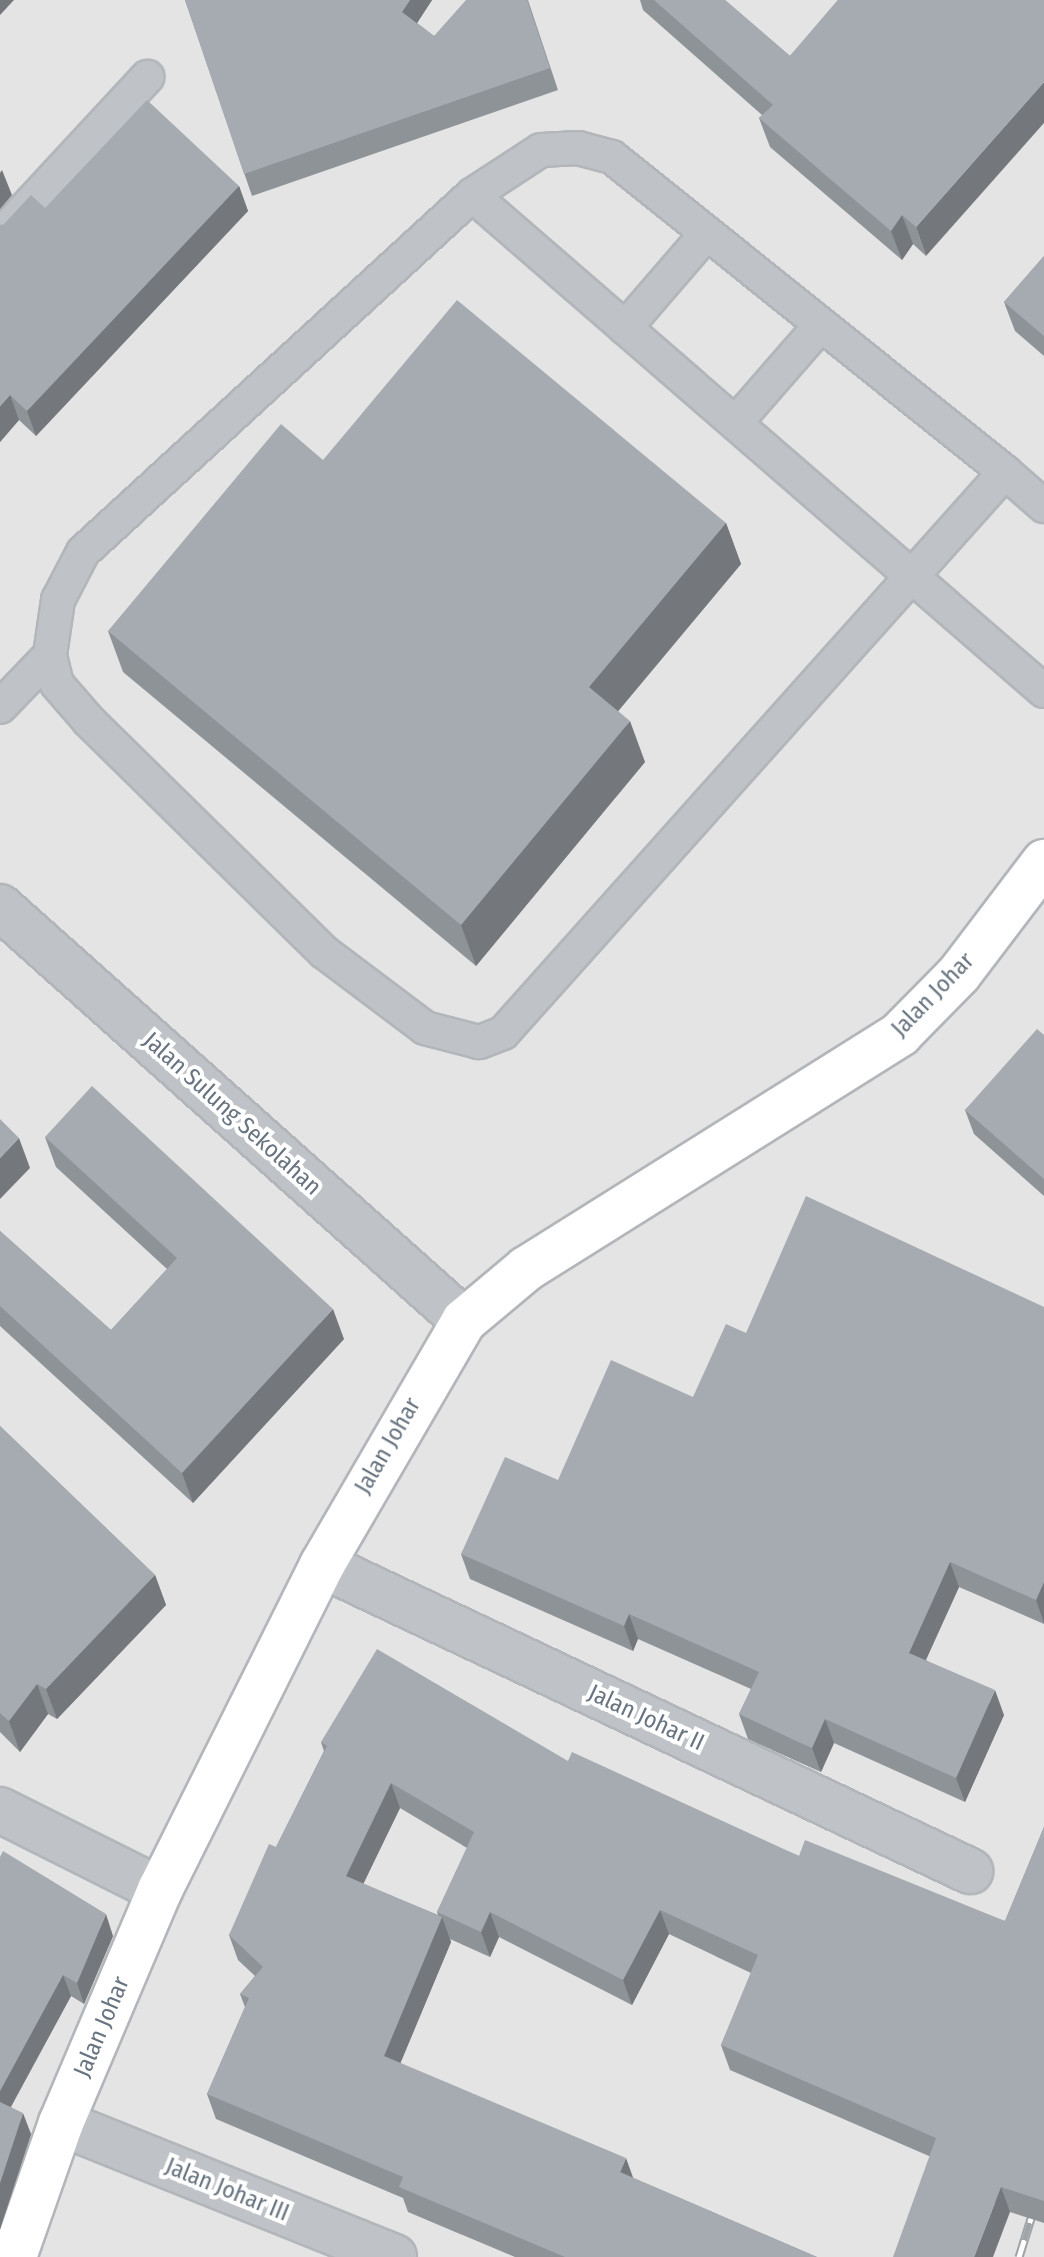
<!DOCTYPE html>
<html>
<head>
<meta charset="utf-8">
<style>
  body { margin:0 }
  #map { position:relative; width:1044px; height:2257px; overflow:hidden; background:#f5f5f3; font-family:"Fira Sans Condensed",sans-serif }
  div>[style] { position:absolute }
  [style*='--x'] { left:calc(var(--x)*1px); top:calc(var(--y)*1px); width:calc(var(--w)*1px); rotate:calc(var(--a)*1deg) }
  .built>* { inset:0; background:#e3e4e3 }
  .roads { filter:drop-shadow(2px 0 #b2b6ba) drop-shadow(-2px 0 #b2b6ba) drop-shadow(0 2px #b2b6ba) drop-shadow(0 -2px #b2b6ba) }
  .lane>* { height:32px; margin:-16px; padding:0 16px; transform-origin:16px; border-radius:16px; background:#bfc2c6 }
  .street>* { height:44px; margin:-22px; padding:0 22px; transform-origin:22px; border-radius:22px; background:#bfc2c6 }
  .secondary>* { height:44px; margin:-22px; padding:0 22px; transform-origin:22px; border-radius:22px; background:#fff }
  .rail>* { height:9px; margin-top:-4.5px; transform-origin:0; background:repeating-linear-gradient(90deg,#fff 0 18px,#9fa4a9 0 36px); box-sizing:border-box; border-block:2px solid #9fa4a9 }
  .wall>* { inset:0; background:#8e9398 }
  .shaded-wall>* { inset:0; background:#74787c }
  .building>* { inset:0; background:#a5abb1 }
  span { translate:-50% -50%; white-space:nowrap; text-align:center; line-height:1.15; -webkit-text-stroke:8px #fff; paint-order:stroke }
  .street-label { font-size:24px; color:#687480 }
</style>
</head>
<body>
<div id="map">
  <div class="built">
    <div style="clip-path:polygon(0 0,1044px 0,1044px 2257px,0 2257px)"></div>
  </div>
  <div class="roads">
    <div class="lane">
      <div style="--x:472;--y:195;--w:757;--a:40.93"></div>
      <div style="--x:0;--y:236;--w:217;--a:-47.2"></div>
      <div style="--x:625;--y:328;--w:125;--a:-49.2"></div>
      <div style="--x:738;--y:420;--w:126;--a:-48.9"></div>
      <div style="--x:1005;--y:472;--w:753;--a:131.82"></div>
      <div style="--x:503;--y:1033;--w:26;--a:159"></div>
      <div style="--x:479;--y:1042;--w:56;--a:-165.5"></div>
      <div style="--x:425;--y:1028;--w:126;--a:-143"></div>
      <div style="--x:324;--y:952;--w:330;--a:-135.5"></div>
      <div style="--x:89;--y:721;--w:49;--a:-130.9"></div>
      <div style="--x:57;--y:684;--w:30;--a:-104"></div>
      <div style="--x:50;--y:655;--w:56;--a:-81.7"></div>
      <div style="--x:58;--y:600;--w:54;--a:-62.5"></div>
      <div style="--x:83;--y:552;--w:528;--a:-42.54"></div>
      <div style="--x:472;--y:195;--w:82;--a:-33.1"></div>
      <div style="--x:541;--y:150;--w:37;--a:-3"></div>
      <div style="--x:578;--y:148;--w:35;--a:15"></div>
      <div style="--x:612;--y:157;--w:504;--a:38.71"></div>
      <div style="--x:1005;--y:472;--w:52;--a:41.1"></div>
      <div style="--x:0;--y:707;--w:72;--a:-46.1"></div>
    </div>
    <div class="street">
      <div style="--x:0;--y:907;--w:622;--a:41.74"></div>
      <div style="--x:322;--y:1565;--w:717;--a:25.28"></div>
      <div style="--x:0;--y:1810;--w:179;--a:26.6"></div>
      <div style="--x:61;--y:2123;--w:359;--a:21.9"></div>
    </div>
    <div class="secondary">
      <div style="--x:14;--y:2257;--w:142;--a:-70.7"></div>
      <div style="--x:61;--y:2123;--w:253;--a:-67"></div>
      <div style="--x:160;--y:1890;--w:363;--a:-63.5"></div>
      <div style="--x:322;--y:1565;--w:282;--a:-59.8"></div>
      <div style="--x:464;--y:1321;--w:81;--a:-40"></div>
      <div style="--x:526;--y:1269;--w:442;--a:-32.1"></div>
      <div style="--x:900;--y:1034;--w:84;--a:-45.5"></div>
      <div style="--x:959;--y:974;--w:141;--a:-52.8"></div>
    </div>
  </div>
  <div class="rail">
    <div style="--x:1019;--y:2257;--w:85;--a:-72.8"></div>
  </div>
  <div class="wall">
    <div style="clip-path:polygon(185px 0,432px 0,417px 23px,434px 36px,528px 0,558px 90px,252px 196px)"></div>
    <div style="clip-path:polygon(640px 0,725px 0,790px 56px,838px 0,926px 256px,913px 244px,902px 260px,770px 147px,759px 118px,762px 115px,643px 10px)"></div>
    <div style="clip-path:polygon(239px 186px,248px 211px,36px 436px,19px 420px,0 442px,45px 208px)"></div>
    <div style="clip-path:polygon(1044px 256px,1044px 356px,1015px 331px,1004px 302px)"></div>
    <div style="clip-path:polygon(323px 460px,726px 523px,741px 564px,618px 711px,645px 762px,476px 966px,123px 672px,108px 631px)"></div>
    <div style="clip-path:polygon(1044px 1035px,1044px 1196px,974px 1134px,965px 1110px)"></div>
    <div style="clip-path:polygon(45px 1137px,344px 1339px,193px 1503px,0 1326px,0 1231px,111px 1330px,167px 1269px,56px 1167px)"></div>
    <div style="clip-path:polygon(1044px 1307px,1044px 1624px,959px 1587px,926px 1660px,1004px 1715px,965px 1802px,834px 1743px,821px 1772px,803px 1764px,748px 1739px,739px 1714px,751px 1689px,638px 1639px,633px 1651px,470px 1579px,461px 1554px,558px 1480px,693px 1397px,746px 1333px)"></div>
    <div style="clip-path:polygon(0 1426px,155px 1575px,166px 1605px,57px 1719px,48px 1714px,20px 1752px,0 1732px)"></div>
    <div style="clip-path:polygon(evenodd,321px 1742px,568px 1761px,799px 1856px,1005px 1921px,1044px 1827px,1044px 2223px,1010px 2212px,929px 2156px,730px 2070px,721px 2045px,751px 1973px,669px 1934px,632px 2005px,499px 1937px,490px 1957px,450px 1939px,451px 1942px,400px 2063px,633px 2178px,817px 2257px,515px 2257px,408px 2212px,403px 2198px,216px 2119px,207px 2094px,245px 2007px,240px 1994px,255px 1976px,238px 1960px,229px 1935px,276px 1847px,324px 1751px,321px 1742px,400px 1808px,467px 1848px,437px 1912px,438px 1915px,363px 1884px,400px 1808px)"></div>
    <div style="clip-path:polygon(0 1857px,113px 1936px,84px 2004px,71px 1996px,11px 2107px,31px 2134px,0 2229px)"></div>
  </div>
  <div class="shaded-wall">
    <div style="clip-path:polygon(0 0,14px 0,0 15px)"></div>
    <div style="clip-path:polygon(410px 0,432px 0,410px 34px,402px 12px)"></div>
    <div style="clip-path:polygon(1044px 82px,1044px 123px,926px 256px,916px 227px)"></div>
    <div style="clip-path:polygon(2px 170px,12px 195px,0 209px,0 173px)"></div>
    <div style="clip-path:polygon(239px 186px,248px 211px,36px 436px,27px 411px)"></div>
    <div style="clip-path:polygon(902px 215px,913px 244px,902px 260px,891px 231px)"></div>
    <div style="clip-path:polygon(10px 395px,19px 420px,0 442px,0 406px)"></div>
    <div style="clip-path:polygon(726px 523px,741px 564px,604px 728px,589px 687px)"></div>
    <div style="clip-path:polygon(630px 721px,645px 762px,476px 966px,461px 925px)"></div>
    <div style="clip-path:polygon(19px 1138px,30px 1168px,0 1199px,0 1158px)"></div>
    <div style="clip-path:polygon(333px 1309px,344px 1339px,193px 1503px,182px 1473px)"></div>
    <div style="clip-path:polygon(950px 1562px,959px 1587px,918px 1677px,909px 1653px)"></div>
    <div style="clip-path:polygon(155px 1575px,166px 1605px,57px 1719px,46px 1689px)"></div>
    <div style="clip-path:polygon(1044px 1582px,1044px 1623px,1036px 1600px)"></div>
    <div style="clip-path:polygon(629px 1614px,638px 1639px,633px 1651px,624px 1626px)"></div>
    <div style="clip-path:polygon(37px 1684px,48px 1714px,20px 1752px,9px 1721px)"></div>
    <div style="clip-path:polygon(995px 1690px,1004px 1715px,965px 1802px,956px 1778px)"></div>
    <div style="clip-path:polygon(825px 1719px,834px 1743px,821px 1772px,812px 1748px)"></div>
    <div style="clip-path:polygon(391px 1783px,400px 1808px,355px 1901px,346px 1876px)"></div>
    <div style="clip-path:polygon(660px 1910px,669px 1934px,632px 2005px,623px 1980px)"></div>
    <div style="clip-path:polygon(490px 1912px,499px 1937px,490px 1957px,481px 1932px)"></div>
    <div style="clip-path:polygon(106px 1914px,113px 1936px,84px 2004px,77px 1983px)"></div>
    <div style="clip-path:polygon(442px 1917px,451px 1942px,393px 2081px,384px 2056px)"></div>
    <div style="clip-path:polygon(63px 1975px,71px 1996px,3px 2121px,0 2113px,0 2091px)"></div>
    <div style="clip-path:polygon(23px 2113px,31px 2134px,0 2229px,0 2183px)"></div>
    <div style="clip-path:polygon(626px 2158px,635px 2183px,620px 2172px)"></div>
    <div style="clip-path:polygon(1001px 2187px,1010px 2212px,993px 2257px,974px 2257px)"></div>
  </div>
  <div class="building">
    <div style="clip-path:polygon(185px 0,410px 0,402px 12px,434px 36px,466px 0,527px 0,550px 68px,244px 174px)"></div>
    <div style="clip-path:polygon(654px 0,725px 0,790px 56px,838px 0,1044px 0,1044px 82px,916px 227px,902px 215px,891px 231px,759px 118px,773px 105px)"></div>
    <div style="clip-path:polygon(147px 100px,239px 186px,27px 411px,10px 395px,0 406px,0 225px,4px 224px,31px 195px,45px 208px)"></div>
    <div style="clip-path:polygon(1044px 256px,1044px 336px,1004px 302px)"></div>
    <div style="clip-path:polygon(457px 300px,726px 523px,589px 687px,630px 721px,461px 925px,108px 631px,281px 424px,323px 460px)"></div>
    <div style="clip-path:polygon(1037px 1029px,1044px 1035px,1044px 1179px,965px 1110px)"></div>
    <div style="clip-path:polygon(92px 1086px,333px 1309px,182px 1473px,0 1306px,0 1231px,111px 1330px,177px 1258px,45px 1137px)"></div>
    <div style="clip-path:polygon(0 1119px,19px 1138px,0 1158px)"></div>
    <div style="clip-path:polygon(806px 1196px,1044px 1307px,1044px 1582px,1036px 1600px,950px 1562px,909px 1653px,995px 1690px,956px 1778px,825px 1719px,812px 1748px,794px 1740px,739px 1714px,759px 1672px,629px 1614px,624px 1626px,461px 1554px,505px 1457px,558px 1480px,611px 1360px,693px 1397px,726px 1324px,746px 1333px)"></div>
    <div style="clip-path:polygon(0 1426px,155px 1575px,46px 1689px,37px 1684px,9px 1721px,0 1713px)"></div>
    <div style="clip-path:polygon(377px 1649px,568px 1761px,572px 1752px,799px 1856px,805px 1840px,1005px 1921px,1044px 1827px,1044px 2201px,1001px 2187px,974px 2257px,893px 2257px,936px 2138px,721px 2045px,758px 1955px,660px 1910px,623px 1980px,490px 1912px,481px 1932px,437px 1912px,474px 1832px,391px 1783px,346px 1876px,442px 1917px,384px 2056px,626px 2158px,620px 2172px,817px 2257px,565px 2257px,399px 2187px,403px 2177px,207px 2094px,249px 1998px,240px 1994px,263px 1967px,229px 1935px,269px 1844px,276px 1847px,327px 1746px,321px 1742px)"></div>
    <div style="clip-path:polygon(3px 1851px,106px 1914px,77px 1983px,63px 1975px,0 2091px,0 1857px)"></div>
    <div style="clip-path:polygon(0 2102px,23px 2113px,0 2183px)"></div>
  </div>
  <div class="street-label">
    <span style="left:933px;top:995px;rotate:-46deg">Jalan Johar</span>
    <span style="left:232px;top:1114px;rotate:42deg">Jalan Sulung Sekolahan</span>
    <span style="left:388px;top:1446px;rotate:-60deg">Jalan Johar</span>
    <span style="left:646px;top:1718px;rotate:25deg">Jalan Johar II</span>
    <span style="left:102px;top:2027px;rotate:-67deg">Jalan Johar</span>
    <span style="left:227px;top:2190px;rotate:22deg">Jalan Johar III</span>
  </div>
</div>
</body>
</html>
